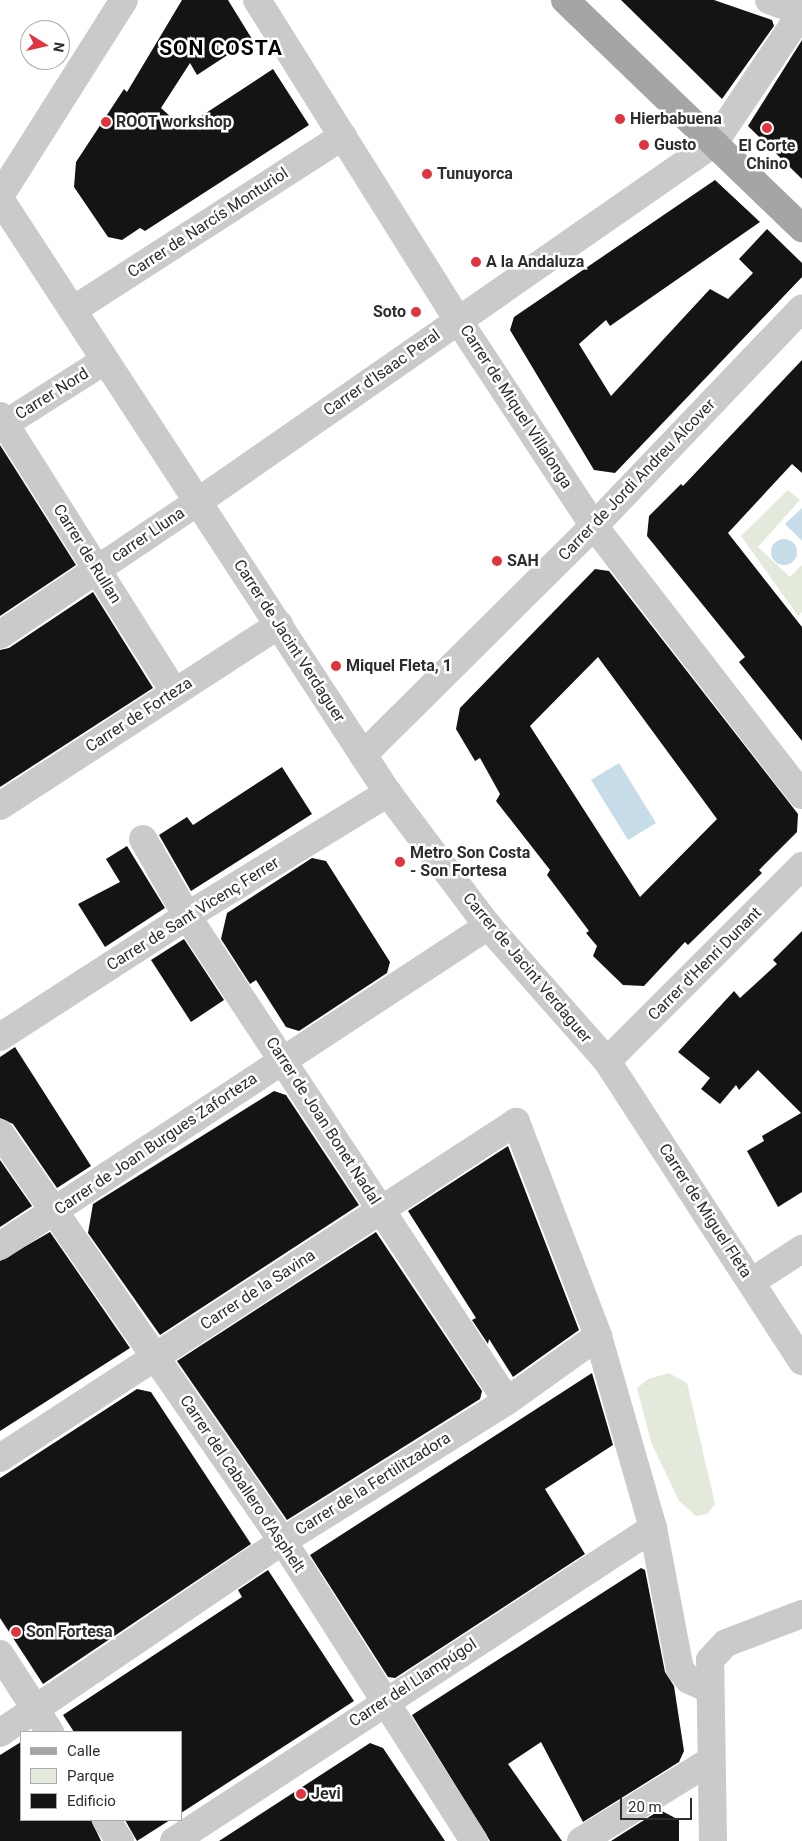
<!DOCTYPE html>
<html>
<head>
<meta charset="utf-8">
<style>
  body { margin:0 }
  #map { position:relative; width:802px; height:1841px; overflow:hidden; background:#fff; font-family:Roboto,sans-serif }
  div>[style] { position:absolute }
  [style*='--x'] { left:calc(var(--x)*1px); top:calc(var(--y)*1px); width:calc(var(--w)*1px); rotate:calc(var(--a)*1deg) }
  .green>* { inset:0; background:#e3eadb }
  .water>* { inset:0; background:#c7dce9 }
  .round { border-radius:50% }
  .building>* { inset:0; background:#141414 }
  .minor>* { height:28px; margin:-14px; padding:0 14px; transform-origin:14px; border-radius:14px; background:#cacaca }
  .major>* { height:28px; margin:-14px; padding:0 14px; transform-origin:14px; border-radius:14px; background:#a5a5a5 }
  .dots>* { width:14px; height:14px; translate:-50% -50%; box-sizing:border-box; border:2px solid #fff; border-radius:50% }
  span { translate:-50% -50%; white-space:nowrap; text-align:center; line-height:1.15; -webkit-text-stroke:5px #fff; paint-order:stroke }
  .poi-label { font-size:16px; color:#2d2d2d; font-weight:700 }
  .left { translate:0 -50%; text-align:left }
  .right { translate:-100% -50%; text-align:right }
  .street-label { font-size:16px; color:#2d2d2d }
  .district-label { font-size:21px; color:#000; font-weight:700; letter-spacing:1px }
  .legend { position:absolute; left:20px; top:1731px; width:162px; height:90px; box-sizing:border-box; background:#fff; border:1px solid #ababab; margin:0; padding:6px 9px; list-style:none; font-size:15px; color:#2d2d2d }
  .legend li { display:flex; align-items:center; gap:10px; height:25px }
  .legend b { width:25px; border:1px solid #ababab }
  .north { position:absolute; left:20px; top:20px; width:50px; height:50px; box-sizing:border-box; background:#fff; border:1px solid #ababab; border-radius:50%; rotate:99deg; font-size:14px; font-weight:700; line-height:20px; text-align:center; color:#2d2d2d }
  .north::after { content:''; display:block; margin:auto; width:18px; height:22px; background:#de353f; clip-path:polygon(50% 0,100% 100%,50% 72%,0 100%) }
  .scale { position:absolute; left:620px; top:1798px; width:72px; height:22px; box-sizing:border-box; border:2px solid #2d2d2d; border-top:0; padding-left:6px; font-size:15px; line-height:18px; white-space:nowrap; color:#2d2d2d; -webkit-text-stroke:4px #fff; paint-order:stroke }
</style>
</head>
<body>
<div id="map">
  <div class="green">
    <div style="clip-path:polygon(788px 490px,800px 500px,758px 547px,790px 577px,802px 565px,802px 612px,798px 616px,741px 536px)"></div>
    <div style="clip-path:polygon(669px 1373px,687px 1383px,715px 1504px,707px 1514px,696px 1516px,679px 1501px,651px 1442px,637px 1388px,648px 1379px)"></div>
  </div>
  <div class="water">
    <div style="clip-path:polygon(802px 508px,802px 541px,785px 524px)"></div>
    <div class="round" style="left:771px;top:539px;width:26px;height:26px"></div>
    <div style="clip-path:polygon(619px 763px,656px 823px,628px 840px,591px 780px)"></div>
  </div>
  <div class="building">
    <div style="clip-path:polygon(182px 0,228px 0,252px 39px,197px 75px,190px 63px,161px 108px,183px 128px,273px 69px,309px 125px,145px 231px,140px 228px,122px 240px,108px 237px,74px 187px,76px 162px,124px 89px,127px 92px)"></div>
    <div style="clip-path:polygon(621px 0,714px 0,772px 20px,774px 26px,722px 99px)"></div>
    <div style="clip-path:polygon(802px 40px,802px 179px,748px 126px)"></div>
    <div style="clip-path:polygon(715px 180px,760px 222px,610px 326px,606px 320px,579px 344px,611px 396px,710px 289px,728px 299px,753px 273px,739px 259px,767px 229px,802px 263px,802px 277px,615px 473px,594px 470px,510px 330px,514px 317px)"></div>
    <div style="clip-path:polygon(802px 360px,802px 473px,792px 464px,728px 533px,802px 627px,802px 741px,739px 662px,745px 657px,647px 536px,649px 516px,681px 484px,683px 486px)"></div>
    <div style="clip-path:polygon(0 445px,76px 565px,0 616px)"></div>
    <div style="clip-path:polygon(evenodd,595px 569px,609px 571px,798px 814px,797px 832px,759px 870px,762px 873px,688px 945px,685px 942px,644px 986px,623px 985px,593px 956px,597px 946px,586px 933px,589px 931px,547px 875px,550px 870px,496px 801px,500px 794px,480px 758px,475px 761px,456px 729px,460px 708px,595px 569px,598px 657px,717px 819px,640px 897px,530px 726px,598px 657px)"></div>
    <div style="clip-path:polygon(93px 592px,153px 688px,0 787px,0 650px,9px 648px)"></div>
    <div style="clip-path:polygon(282px 767px,312px 814px,191px 891px,159px 835px,187px 817px,193px 825px)"></div>
    <div style="clip-path:polygon(127px 846px,165px 908px,105px 947px,78px 904px,120px 882px,106px 859px)"></div>
    <div style="clip-path:polygon(312px 858px,326px 861px,390px 962px,387px 973px,299px 1031px,286px 1027px,256px 980px,250px 984px,221px 939px,227px 913px)"></div>
    <div style="clip-path:polygon(802px 931px,802px 1192px,778px 1207px,747px 1151px,764px 1141px,762px 1136px,801px 1113px,758px 1070px,739px 1090px,736px 1085px,720px 1104px,701px 1089px,710px 1078px,678px 1052px,734px 991px,740px 998px,777px 964px,773px 960px)"></div>
    <div style="clip-path:polygon(184px 939px,224px 1000px,191px 1022px,151px 960px)"></div>
    <div style="clip-path:polygon(15px 1047px,91px 1166px,57px 1188px,13px 1124px,0 1118px,0 1057px)"></div>
    <div style="clip-path:polygon(274px 1091px,286px 1095px,359px 1205px,160px 1335px,88px 1233px,93px 1204px)"></div>
    <div style="clip-path:polygon(508px 1146px,579px 1330px,513px 1377px,489px 1339px,488px 1344px,472px 1320px,476px 1318px,408px 1211px)"></div>
    <div style="clip-path:polygon(0 1160px,32px 1206px,0 1227px)"></div>
    <div style="clip-path:polygon(50px 1232px,130px 1348px,0 1431px,0 1261px)"></div>
    <div style="clip-path:polygon(376px 1232px,482px 1391px,480px 1399px,287px 1520px,177px 1361px)"></div>
    <div style="clip-path:polygon(592px 1373px,613px 1445px,545px 1489px,585px 1554px,395px 1678px,388px 1677px,310px 1555px)"></div>
    <div style="clip-path:polygon(137px 1389px,151px 1392px,251px 1544px,43px 1684px,0 1618px,0 1478px)"></div>
    <div style="clip-path:polygon(641px 1568px,645px 1570px,665px 1672px,674px 1686px,684px 1751px,679px 1762px,583px 1822px,541px 1742px,508px 1764px,562px 1841px,490px 1841px,412px 1715px)"></div>
    <div style="clip-path:polygon(268px 1570px,354px 1701px,181px 1813px,181px 1732px,74px 1732px,63px 1715px,242px 1597px,238px 1590px)"></div>
    <div style="clip-path:polygon(21px 1742px,21px 1820px,91px 1820px,101px 1841px,0 1841px,0 1755px)"></div>
    <div style="clip-path:polygon(370px 1743px,383px 1748px,445px 1841px,219px 1841px)"></div>
    <div style="clip-path:polygon(660px 1810px,679px 1820px,679px 1841px,611px 1841px)"></div>
    <div style="clip-path:polygon(125px 1820px,170px 1820px,137px 1841px)"></div>
  </div>
  <div class="minor">
    <div style="--x:257;--y:0;--w:378;--a:57.9"></div>
    <div style="--x:458;--y:320;--w:247;--a:56.6"></div>
    <div style="--x:594;--y:526;--w:340;--a:52.3"></div>
    <div style="--x:769;--y:0;--w:35;--a:20"></div>
    <div style="--x:0;--y:196;--w:232;--a:-57.7"></div>
    <div style="--x:0;--y:199;--w:709;--a:56.85"></div>
    <div style="--x:388;--y:793;--w:166;--a:53.1"></div>
    <div style="--x:488;--y:926;--w:180;--a:48.6"></div>
    <div style="--x:607;--y:1061;--w:358;--a:57"></div>
    <div style="--x:73;--y:310;--w:321;--a:-32.8"></div>
    <div style="--x:0;--y:416;--w:325;--a:57.7"></div>
    <div style="--x:0;--y:427;--w:123;--a:-32.4"></div>
    <div style="--x:0;--y:635;--w:240;--a:-34"></div>
    <div style="--x:199;--y:501;--w:627;--a:-34.8"></div>
    <div style="--x:714;--y:143;--w:158;--a:-56.1"></div>
    <div style="--x:363;--y:755;--w:325;--a:-44.8"></div>
    <div style="--x:594;--y:526;--w:301;--a:-46.3"></div>
    <div style="--x:0;--y:806;--w:333;--a:-33"></div>
    <div style="--x:143;--y:839;--w:89;--a:60.3"></div>
    <div style="--x:187;--y:916;--w:581;--a:56.58"></div>
    <div style="--x:0;--y:1037;--w:223;--a:-32.9"></div>
    <div style="--x:187;--y:916;--w:236;--a:-31.5"></div>
    <div style="--x:607;--y:1061;--w:276;--a:-45"></div>
    <div style="--x:0;--y:1133;--w:497;--a:55.3"></div>
    <div style="--x:283;--y:1541;--w:356;--a:57.5"></div>
    <div style="--x:0;--y:1246;--w:584;--a:-33.25"></div>
    <div style="--x:751;--y:1282;--w:61;--a:-32.9"></div>
    <div style="--x:0;--y:1458;--w:616;--a:-33.07"></div>
    <div style="--x:516;--y:1122;--w:229;--a:69"></div>
    <div style="--x:598;--y:1336;--w:200;--a:74"></div>
    <div style="--x:653;--y:1528;--w:144;--a:79.2"></div>
    <div style="--x:680;--y:1669;--w:14;--a:51"></div>
    <div style="--x:689;--y:1680;--w:22;--a:24"></div>
    <div style="--x:0;--y:1654;--w:93;--a:57.3"></div>
    <div style="--x:0;--y:1733;--w:342;--a:-34.2"></div>
    <div style="--x:283;--y:1541;--w:264;--a:-32"></div>
    <div style="--x:507;--y:1401;--w:112;--a:-35.5"></div>
    <div style="--x:106;--y:1820;--w:25;--a:56"></div>
    <div style="--x:174;--y:1841;--w:572;--a:-33.16"></div>
    <div style="--x:581;--y:1841;--w:152;--a:-31.8"></div>
    <div style="--x:713;--y:1841;--w:181;--a:-90.9"></div>
    <div style="--x:710;--y:1660;--w:23;--a:-47"></div>
    <div style="--x:726;--y:1643;--w:81;--a:-20.9"></div>
  </div>
  <div class="major">
    <div style="--x:565;--y:0;--w:329;--a:43.9"></div>
  </div>
  <div class="dots">
    <div style="left:620px;top:119px;background:#de353f"></div>
    <div style="left:106px;top:122px;background:#de353f"></div>
    <div style="left:767px;top:128px;background:#de353f"></div>
    <div style="left:644px;top:145px;background:#de353f"></div>
    <div style="left:427px;top:174px;background:#de353f"></div>
    <div style="left:476px;top:262px;background:#de353f"></div>
    <div style="left:416px;top:312px;background:#de353f"></div>
    <div style="left:497px;top:561px;background:#de353f"></div>
    <div style="left:336px;top:666px;background:#de353f"></div>
    <div style="left:400px;top:862px;background:#de353f"></div>
    <div style="left:16px;top:1632px;background:#de353f"></div>
    <div style="left:301px;top:1794px;background:#de353f"></div>
  </div>
  <div class="poi-label">
    <span class="left" style="left:630px;top:119px">Hierbabuena</span>
    <span class="left" style="left:116px;top:122px">ROOT workshop</span>
    <span class="left" style="left:654px;top:145px">Gusto</span>
    <span style="left:767px;top:155px">El Corte<br>Chino</span>
    <span class="left" style="left:437px;top:174px">Tunuyorca</span>
    <span class="left" style="left:486px;top:262px">A la Andaluza</span>
    <span class="right" style="left:406px;top:312px">Soto</span>
    <span class="left" style="left:507px;top:561px">SAH</span>
    <span class="left" style="left:346px;top:666px">Miquel Fleta, 1</span>
    <span class="left" style="left:410px;top:862px">Metro Son Costa<br>- Son Fortesa</span>
    <span class="left" style="left:26px;top:1632px">Son Fortesa</span>
    <span class="left" style="left:311px;top:1794px">Jevi</span>
  </div>
  <div class="street-label">
    <span style="left:208px;top:223px;rotate:-33deg">Carrer de Narcís Monturiol</span>
    <span style="left:382px;top:373px;rotate:-35deg">Carrer d'Isaac Peral</span>
    <span style="left:52px;top:394px;rotate:-32deg">Carrer Nord</span>
    <span style="left:516px;top:407px;rotate:57deg">Carrer de Miquel Villalonga</span>
    <span style="left:637px;top:480px;rotate:-46deg">Carrer de Jordi Andreu Alcover</span>
    <span style="left:148px;top:535px;rotate:-34deg">carrer Lluna</span>
    <span style="left:87px;top:554px;rotate:58deg">Carrer de Rullan</span>
    <span style="left:289px;top:641px;rotate:57deg">Carrer de Jacint Verdaguer</span>
    <span style="left:139px;top:715px;rotate:-33deg">Carrer de Forteza</span>
    <span style="left:193px;top:914px;rotate:-32deg">Carrer de Sant Vicenç Ferrer</span>
    <span style="left:705px;top:964px;rotate:-45deg">Carrer d'Henri Dunant</span>
    <span style="left:527px;top:968px;rotate:50deg">Carrer de Jacint Verdaguer</span>
    <span style="left:323px;top:1121px;rotate:57deg">Carrer de Joan Bonet Nadal</span>
    <span style="left:156px;top:1144px;rotate:-34deg">Carrer de Joan Burgues Zaforteza</span>
    <span style="left:705px;top:1211px;rotate:57deg">Carrer de Miguel Fleta</span>
    <span style="left:258px;top:1290px;rotate:-33deg">Carrer de la Savina</span>
    <span style="left:242px;top:1484px;rotate:56deg">Carrer del Caballero d'Asphelt</span>
    <span style="left:373px;top:1484px;rotate:-32deg">Carrer de la Fertilitzadora</span>
    <span style="left:413px;top:1683px;rotate:-33deg">Carrer del Llampúgol</span>
  </div>
  <div class="district-label">
    <span style="left:221px;top:48px">SON COSTA</span>
  </div>
  <ul class="legend">
  <li><b style="height:6px;background:#a5a5a5"></b>Calle</li>
  <li><b style="height:14px;background:#e3eadb"></b>Parque</li>
  <li><b style="height:14px;background:#141414"></b>Edificio</li>
  </ul>
  <div class="north">N</div>
  <div class="scale">20 m</div>
</div>
</body>
</html>
